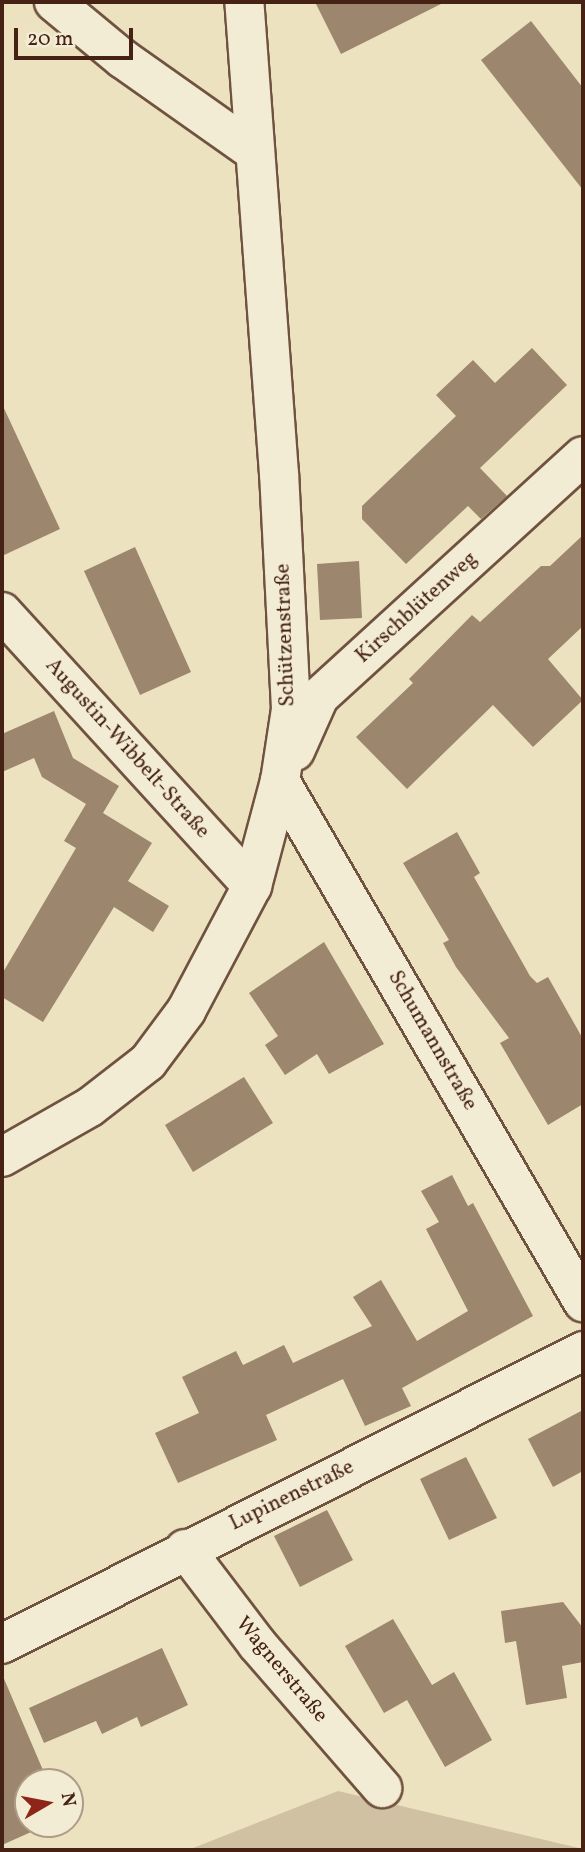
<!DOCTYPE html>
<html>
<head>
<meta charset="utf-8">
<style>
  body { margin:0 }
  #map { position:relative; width:585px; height:1852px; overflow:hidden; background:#ece2bf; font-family:Vollkorn,serif }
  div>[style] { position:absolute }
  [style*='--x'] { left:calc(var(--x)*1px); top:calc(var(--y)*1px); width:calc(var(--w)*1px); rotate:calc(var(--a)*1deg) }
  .green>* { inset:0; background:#d0c1a2 }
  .building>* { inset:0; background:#9c866d }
  .roads { filter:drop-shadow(2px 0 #705240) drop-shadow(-2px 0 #705240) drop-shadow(0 2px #705240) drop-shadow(0 -2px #705240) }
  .minor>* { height:38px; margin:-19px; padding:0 19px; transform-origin:19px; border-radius:19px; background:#f3ecd5 }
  span { translate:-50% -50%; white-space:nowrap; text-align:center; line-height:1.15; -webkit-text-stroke:7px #f3ecd5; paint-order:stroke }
  .street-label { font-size:21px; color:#462215 }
  .frame { position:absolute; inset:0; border:4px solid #462215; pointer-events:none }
  .north { position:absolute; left:14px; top:1768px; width:70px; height:70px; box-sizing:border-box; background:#f3ecd5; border:2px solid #ae9b88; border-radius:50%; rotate:80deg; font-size:19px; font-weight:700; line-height:28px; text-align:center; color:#462215 }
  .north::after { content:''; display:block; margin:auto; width:24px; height:32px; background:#8f2418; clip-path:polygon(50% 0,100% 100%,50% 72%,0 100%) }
  .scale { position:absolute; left:14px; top:28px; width:119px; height:32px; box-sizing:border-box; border:4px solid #462215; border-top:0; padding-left:9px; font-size:21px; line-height:24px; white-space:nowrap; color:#462215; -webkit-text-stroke:5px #f3ecd5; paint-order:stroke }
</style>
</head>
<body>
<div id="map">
  <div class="green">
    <div style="clip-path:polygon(338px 1791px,583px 1849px,583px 1850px,188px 1850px)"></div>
  </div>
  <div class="building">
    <div style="clip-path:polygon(315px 2px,445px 2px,341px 54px)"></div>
    <div style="clip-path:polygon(531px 21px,583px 88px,583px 190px,481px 60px)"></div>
    <div style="clip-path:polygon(532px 348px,567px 385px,480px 468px,507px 496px,481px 519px,468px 506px,406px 564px,362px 519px,362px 506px,456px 416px,436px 395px,473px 360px,495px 383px)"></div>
    <div style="clip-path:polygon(2px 404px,60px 529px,2px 556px)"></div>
    <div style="clip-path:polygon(583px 535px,583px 626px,548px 659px,583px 700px,533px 747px,493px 705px,407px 789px,356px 737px,413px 683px,409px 679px,472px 615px,480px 622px,541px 566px,550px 566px)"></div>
    <div style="clip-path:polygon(135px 547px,191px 672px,140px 695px,84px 571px)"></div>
    <div style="clip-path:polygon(359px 561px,362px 618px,320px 620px,317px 564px)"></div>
    <div style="clip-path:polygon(54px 711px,73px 758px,119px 786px,103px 813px,152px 843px,128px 881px,169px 906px,153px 932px,114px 907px,43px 1022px,2px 997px,2px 974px,76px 848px,64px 841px,86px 804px,42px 777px,34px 758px,2px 772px,2px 734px)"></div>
    <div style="clip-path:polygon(457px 832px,480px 873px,474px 877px,530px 976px,537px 983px,548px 977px,583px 1039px,583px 1104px,548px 1125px,500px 1043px,509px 1038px,456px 967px,443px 943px,449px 940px,403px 863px)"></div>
    <div style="clip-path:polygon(324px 942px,384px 1044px,329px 1074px,317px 1054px,285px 1075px,265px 1045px,278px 1036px,249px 993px)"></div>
    <div style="clip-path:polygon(244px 1077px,273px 1123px,193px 1172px,165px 1125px)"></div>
    <div style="clip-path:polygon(452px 1175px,468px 1206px,473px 1203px,533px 1316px,402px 1388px,411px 1406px,365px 1426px,343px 1379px,266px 1415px,277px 1440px,178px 1483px,155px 1433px,199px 1413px,182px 1377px,236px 1351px,243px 1365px,284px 1345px,293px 1363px,372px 1326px,353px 1297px,381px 1280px,417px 1341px,468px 1311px,426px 1229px,439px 1222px,421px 1191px)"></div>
    <div style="clip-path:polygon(583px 1410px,583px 1471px,553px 1487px,528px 1439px)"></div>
    <div style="clip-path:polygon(466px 1457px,497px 1518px,449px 1540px,420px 1479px)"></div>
    <div style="clip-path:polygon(327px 1510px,353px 1560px,300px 1587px,274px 1536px)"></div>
    <div style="clip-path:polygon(563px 1602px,583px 1628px,583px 1662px,562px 1666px,567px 1698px,526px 1705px,516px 1641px,505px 1643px,501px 1611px)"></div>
    <div style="clip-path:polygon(393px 1619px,432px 1685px,454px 1672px,492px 1740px,445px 1767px,407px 1700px,384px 1713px,345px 1646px)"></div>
    <div style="clip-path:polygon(162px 1648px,188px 1705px,141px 1727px,137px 1717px,102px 1734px,96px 1721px,44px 1743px,29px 1708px)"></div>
    <div style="clip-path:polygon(2px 1674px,48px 1782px,28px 1782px,28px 1824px,49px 1824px,2px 1845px)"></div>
  </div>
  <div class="roads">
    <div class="minor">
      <div style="--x:54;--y:2;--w:89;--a:39.6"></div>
      <div style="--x:123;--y:59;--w:161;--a:35.2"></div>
      <div style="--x:2;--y:612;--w:371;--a:47.6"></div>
      <div style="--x:295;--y:751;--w:59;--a:-66"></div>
      <div style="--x:319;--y:697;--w:357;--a:-42.4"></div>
      <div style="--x:280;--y:781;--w:603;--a:59.82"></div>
      <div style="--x:2;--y:1157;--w:101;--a:-29.6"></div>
      <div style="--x:90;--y:1107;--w:73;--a:-37.8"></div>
      <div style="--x:148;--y:1062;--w:64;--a:-53.3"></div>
      <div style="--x:186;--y:1011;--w:141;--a:-62.2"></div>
      <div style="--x:252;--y:886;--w:109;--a:-75.1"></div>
      <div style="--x:280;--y:781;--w:73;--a:-81.3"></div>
      <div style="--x:291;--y:709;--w:235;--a:-92.9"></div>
      <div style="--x:279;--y:474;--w:473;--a:-94.2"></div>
      <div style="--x:185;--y:1549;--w:119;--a:52.8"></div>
      <div style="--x:257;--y:1644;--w:191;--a:49"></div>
      <div style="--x:2;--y:1644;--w:651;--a:-26.76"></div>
    </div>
  </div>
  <div class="street-label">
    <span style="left:417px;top:608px;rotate:-42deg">Kirschblütenweg</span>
    <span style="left:286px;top:635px;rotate:-92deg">Schützenstraße</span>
    <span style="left:127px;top:749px;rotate:48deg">Augustin-Wibbelt-Straße</span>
    <span style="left:432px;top:1041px;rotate:60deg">Schumannstraße</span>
    <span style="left:292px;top:1496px;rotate:-26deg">Lupinenstraße</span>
    <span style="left:281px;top:1670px;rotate:50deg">Wagnerstraße</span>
  </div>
  <div class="frame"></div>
  <div class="north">N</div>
  <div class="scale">20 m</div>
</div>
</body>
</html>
